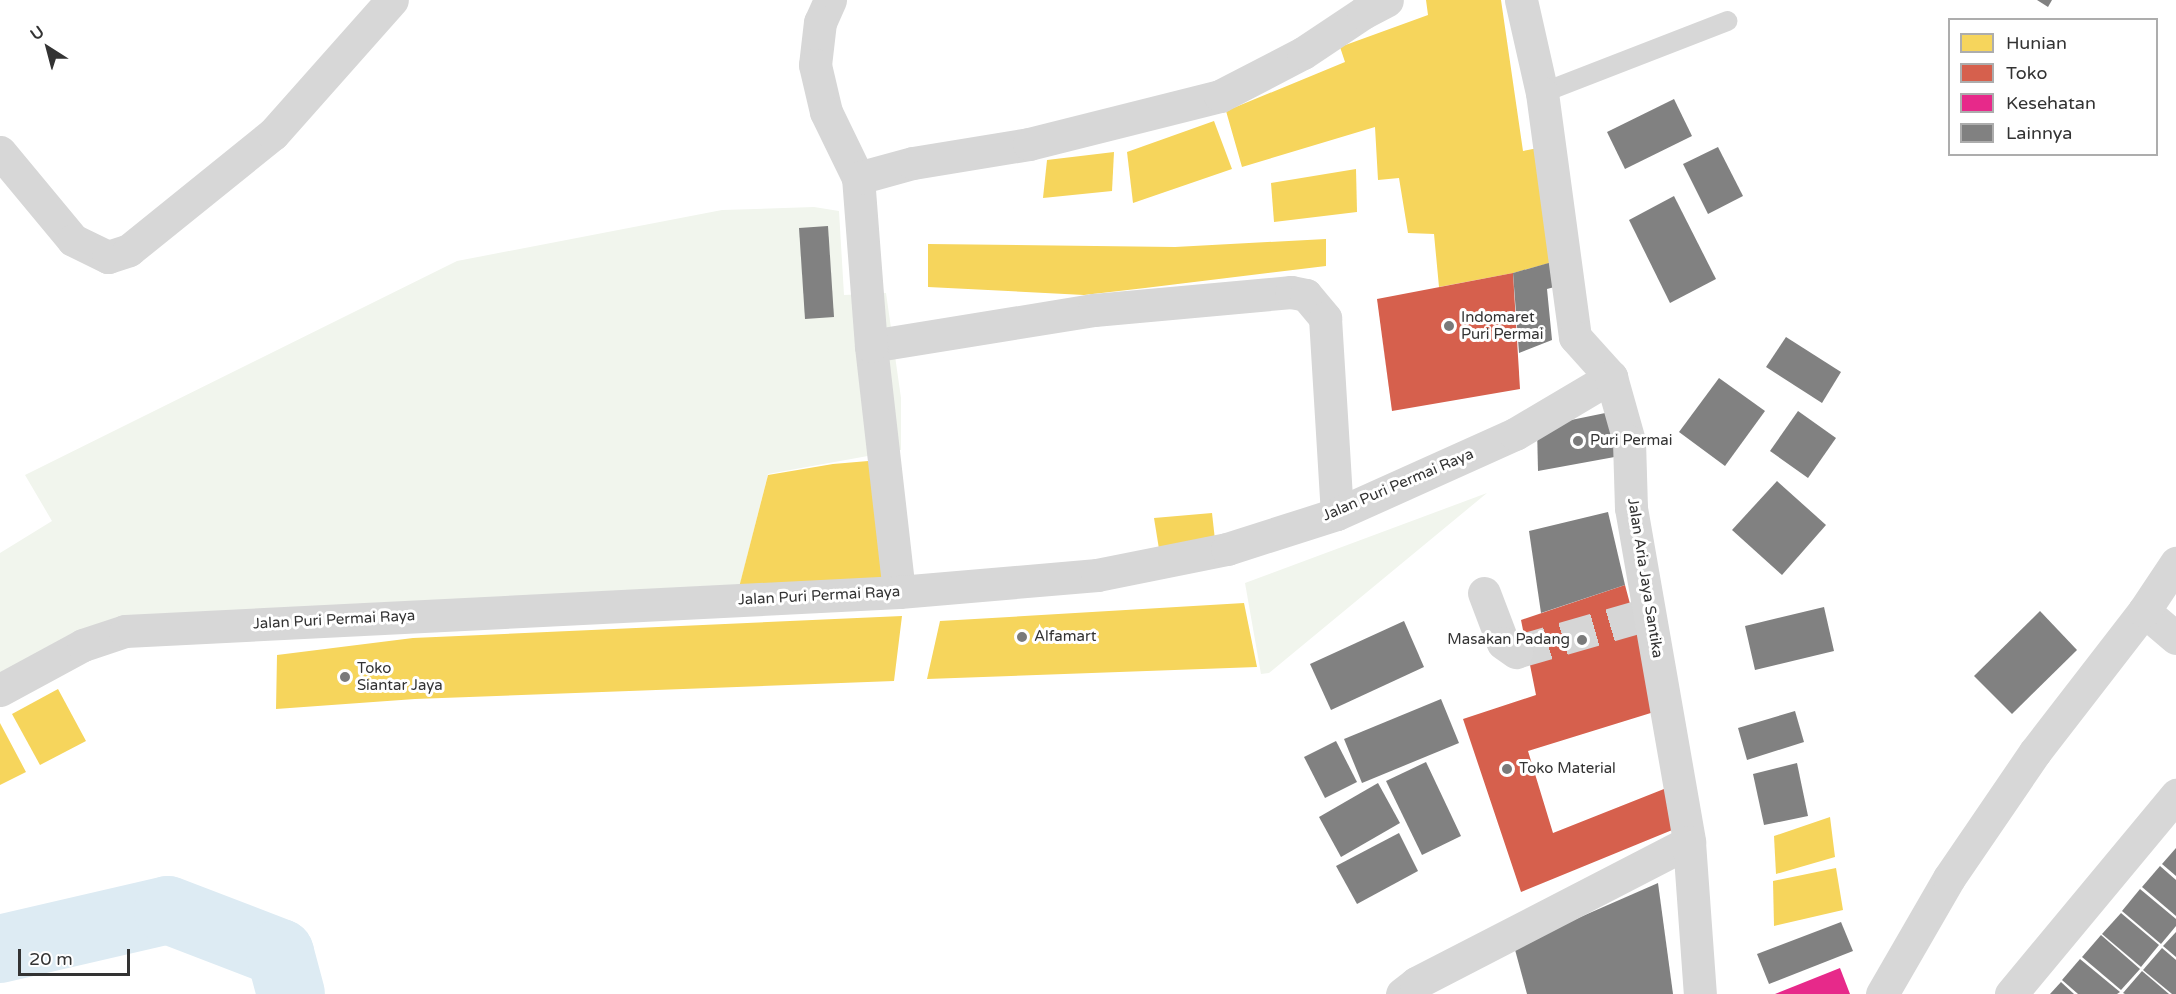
<!DOCTYPE html>
<html>
<head>
<meta charset="utf-8">
<style>
  body { margin:0 }
  #map { position:relative; width:2176px; height:994px; overflow:hidden; background:#fff; font-family:"Varela Round",sans-serif }
  div>[style] { position:absolute }
  [style*='--x'] { left:calc(var(--x)*1px); top:calc(var(--y)*1px); width:calc(var(--w)*1px); rotate:calc(var(--a)*1deg) }
  .green>* { inset:0; background:#f1f5ed }
  .homes>* { inset:0; background:#f6d55c }
  .shops>* { inset:0; background:#d6604d }
  .health>* { inset:0; background:#e7298a }
  .river>* { height:68px; margin:-34px; padding:0 34px; transform-origin:34px; border-radius:34px; background:#ddebf3 }
  .building>* { inset:0; background:#818181 }
  .minor-tunnel>* { height:33px; margin-top:-16.5px; transform-origin:0; background:repeating-linear-gradient(90deg,#d6d6d6 0 33px,transparent 0 49px) }
  .service>* { height:20px; margin:-10px; padding:0 10px; transform-origin:10px; border-radius:10px; background:#d7d7d7 }
  .minor>* { height:33px; margin:-16.5px; padding:0 16.5px; transform-origin:16.5px; border-radius:16.5px; background:#d7d7d7 }
  .tertiary>* { height:33px; margin:-16.5px; padding:0 16.5px; transform-origin:16.5px; border-radius:16.5px; background:#d7d7d7 }
  .dots>* { width:16px; height:16px; translate:-50% -50%; box-sizing:border-box; border:3px solid #fff; border-radius:50% }
  span { translate:-50% -50%; white-space:nowrap; text-align:center; line-height:1.15; -webkit-text-stroke:6px #fff; paint-order:stroke }
  .poi-label { font-size:15px; color:#333 }
  .left { translate:0 -50%; text-align:left }
  .right { translate:-100% -50%; text-align:right }
  .street-label { font-size:15px; color:#333 }
  .legend { position:absolute; left:1948px; top:18px; width:210px; height:138px; box-sizing:border-box; background:#fff; border:2px solid #adadad; margin:0; padding:8px 10px; list-style:none; font-size:18px; color:#333 }
  .legend li { display:flex; align-items:center; gap:12px; height:30px }
  .legend b { width:30px; border:2px solid #adadad }
  .north { position:absolute; left:18px; top:18px; width:60px; height:60px; -webkit-text-stroke:4px #fff; paint-order:stroke; rotate:324deg; font-size:16px; font-weight:700; line-height:24px; text-align:center; color:#333 }
  .north::after { content:''; display:block; margin:auto; width:21px; height:27px; background:#333; clip-path:polygon(50% 0,100% 100%,50% 72%,0 100%) }
  .scale { position:absolute; left:18px; top:949px; width:112px; height:27px; box-sizing:border-box; border:3px solid #333; border-top:0; padding-left:8px; font-size:18px; line-height:21px; white-space:nowrap; color:#333; -webkit-text-stroke:4px #fff; paint-order:stroke }
</style>
</head>
<body>
<div id="map">
  <div class="green">
    <div style="clip-path:polygon(814px 207px,839px 211px,844px 295px,886px 293px,901px 398px,901px 450px,768px 474px,736px 600px,152px 624px,0 685px,0 553px,52px 521px,25px 475px,457px 261px,722px 210px)"></div>
    <div style="clip-path:polygon(1487px 493px,1269px 673px,1261px 674px,1245px 583px)"></div>
  </div>
  <div class="homes">
    <div style="clip-path:polygon(1426px 0,1501px 0,1523px 151px,1538px 148px,1553px 262px,1513px 273px,1439px 287px,1434px 234px,1408px 233px,1399px 178px,1378px 180px,1375px 127px,1242px 167px,1226px 111px,1345px 62px,1340px 47px,1428px 15px)"></div>
    <div style="clip-path:polygon(1214px 121px,1232px 169px,1133px 203px,1127px 152px)"></div>
    <div style="clip-path:polygon(1114px 152px,1112px 191px,1043px 198px,1047px 160px)"></div>
    <div style="clip-path:polygon(1356px 169px,1357px 212px,1274px 222px,1271px 183px)"></div>
    <div style="clip-path:polygon(1326px 239px,1326px 266px,1145px 288px,1084px 295px,928px 287px,928px 244px,1175px 247px)"></div>
    <div style="clip-path:polygon(880px 460px,891px 589px,736px 599px,768px 475px,833px 464px)"></div>
    <div style="clip-path:polygon(1212px 513px,1215px 540px,1159px 549px,1154px 518px)"></div>
    <div style="clip-path:polygon(1244px 603px,1257px 667px,927px 679px,940px 621px)"></div>
    <div style="clip-path:polygon(902px 616px,894px 681px,415px 699px,276px 709px,277px 655px,413px 638px)"></div>
    <div style="clip-path:polygon(58px 689px,86px 741px,40px 765px,12px 714px)"></div>
    <div style="clip-path:polygon(0 723px,26px 772px,0 785px)"></div>
    <div style="clip-path:polygon(1830px 817px,1835px 857px,1776px 874px,1774px 836px)"></div>
    <div style="clip-path:polygon(1836px 868px,1843px 910px,1774px 926px,1773px 881px)"></div>
  </div>
  <div class="shops">
    <div style="clip-path:polygon(1513px 273px,1520px 389px,1392px 411px,1377px 299px)"></div>
    <div style="clip-path:polygon(1625px 585px,1645px 660px,1654px 712px,1528px 751px,1553px 833px,1669px 787px,1682px 826px,1521px 892px,1463px 719px,1536px 695px,1521px 620px)"></div>
  </div>
  <div class="health">
    <div style="clip-path:polygon(1840px 968px,1850px 994px,1775px 994px)"></div>
  </div>
  <div class="river">
    <div style="--x:0;--y:949;--w:172;--a:-13.1"></div>
    <div style="--x:168;--y:910;--w:120;--a:21"></div>
    <div style="--x:280;--y:953;--w:42;--a:75"></div>
  </div>
  <div class="building">
    <div style="clip-path:polygon(2037px 0,2052px 0,2048px 7px)"></div>
    <div style="clip-path:polygon(1674px 99px,1692px 136px,1625px 169px,1607px 132px)"></div>
    <div style="clip-path:polygon(1718px 147px,1743px 196px,1708px 214px,1683px 164px)"></div>
    <div style="clip-path:polygon(1674px 196px,1716px 279px,1670px 303px,1629px 220px)"></div>
    <div style="clip-path:polygon(828px 226px,834px 317px,805px 319px,799px 228px)"></div>
    <div style="clip-path:polygon(1559px 260px,1562px 285px,1547px 289px,1552px 340px,1519px 353px,1513px 273px)"></div>
    <div style="clip-path:polygon(1786px 337px,1841px 372px,1822px 403px,1766px 367px)"></div>
    <div style="clip-path:polygon(1719px 378px,1765px 411px,1725px 466px,1679px 432px)"></div>
    <div style="clip-path:polygon(1615px 411px,1620px 456px,1538px 471px,1537px 427px)"></div>
    <div style="clip-path:polygon(1798px 411px,1836px 438px,1808px 478px,1770px 451px)"></div>
    <div style="clip-path:polygon(1777px 481px,1826px 525px,1782px 575px,1732px 530px)"></div>
    <div style="clip-path:polygon(1608px 512px,1625px 585px,1541px 613px,1529px 531px)"></div>
    <div style="clip-path:polygon(1824px 607px,1834px 651px,1755px 670px,1745px 626px)"></div>
    <div style="clip-path:polygon(2040px 611px,2077px 650px,2012px 714px,1974px 676px)"></div>
    <div style="clip-path:polygon(1404px 621px,1424px 667px,1331px 710px,1310px 664px)"></div>
    <div style="clip-path:polygon(1441px 699px,1459px 743px,1362px 783px,1344px 739px)"></div>
    <div style="clip-path:polygon(1795px 711px,1804px 742px,1747px 760px,1738px 728px)"></div>
    <div style="clip-path:polygon(1336px 741px,1357px 782px,1325px 798px,1304px 757px)"></div>
    <div style="clip-path:polygon(1426px 762px,1461px 836px,1422px 855px,1386px 781px)"></div>
    <div style="clip-path:polygon(1797px 763px,1808px 816px,1764px 825px,1753px 774px)"></div>
    <div style="clip-path:polygon(1378px 783px,1400px 823px,1341px 857px,1319px 817px)"></div>
    <div style="clip-path:polygon(1399px 833px,1418px 871px,1357px 904px,1336px 866px)"></div>
    <div style="clip-path:polygon(2176px 848px,2176px 876px,2162px 864px)"></div>
    <div style="clip-path:polygon(2160px 866px,2176px 880px,2176px 916px,2142px 887px)"></div>
    <div style="clip-path:polygon(1658px 883px,1673px 994px,1527px 994px,1514px 946px)"></div>
    <div style="clip-path:polygon(2140px 889px,2176px 919px,2176px 926px,2161px 944px,2122px 911px)"></div>
    <div style="clip-path:polygon(2121px 913px,2159px 945px,2141px 967px,2102px 934px)"></div>
    <div style="clip-path:polygon(1841px 922px,1853px 951px,1769px 984px,1757px 954px)"></div>
    <div style="clip-path:polygon(2176px 932px,2176px 957px,2163px 946px)"></div>
    <div style="clip-path:polygon(2101px 935px,2140px 969px,2121px 990px,2082px 957px)"></div>
    <div style="clip-path:polygon(2162px 948px,2176px 960px,2176px 994px,2172px 994px,2143px 970px)"></div>
    <div style="clip-path:polygon(2080px 959px,2120px 992px,2117px 994px,2078px 994px,2062px 980px)"></div>
    <div style="clip-path:polygon(2142px 971px,2169px 994px,2125px 994px,2123px 993px)"></div>
    <div style="clip-path:polygon(2061px 982px,2074px 994px,2050px 994px)"></div>
  </div>
  <div class="minor-tunnel">
    <div style="--x:1516;--y:652;--w:126;--a:-16.1"></div>
  </div>
  <div class="service">
    <div style="--x:1542;--y:93;--w:199;--a:-21.2"></div>
  </div>
  <div class="minor">
    <div style="--x:830;--y:0;--w:24;--a:114"></div>
    <div style="--x:820;--y:22;--w:43;--a:96.6"></div>
    <div style="--x:815;--y:65;--w:48;--a:76.8"></div>
    <div style="--x:826;--y:112;--w:73;--a:64.1"></div>
    <div style="--x:0;--y:152;--w:114;--a:50.3"></div>
    <div style="--x:73;--y:240;--w:39;--a:26"></div>
    <div style="--x:108;--y:257;--w:22;--a:-18"></div>
    <div style="--x:129;--y:250;--w:185;--a:-38.9"></div>
    <div style="--x:273;--y:134;--w:179;--a:-48.4"></div>
    <div style="--x:871;--y:346;--w:226;--a:-9.2"></div>
    <div style="--x:1094;--y:310;--w:198;--a:-5.2"></div>
    <div style="--x:1291;--y:292;--w:15;--a:11"></div>
    <div style="--x:1306;--y:295;--w:30;--a:50"></div>
    <div style="--x:1325;--y:318;--w:196;--a:86.5"></div>
    <div style="--x:899;--y:592;--w:248;--a:-96.5"></div>
    <div style="--x:871;--y:346;--w:169;--a:-94.4"></div>
    <div style="--x:858;--y:178;--w:57;--a:-15.3"></div>
    <div style="--x:913;--y:163;--w:118;--a:-9.3"></div>
    <div style="--x:1029;--y:144;--w:197;--a:-14.1"></div>
    <div style="--x:1220;--y:96;--w:93;--a:-27.4"></div>
    <div style="--x:1303;--y:53;--w:72;--a:-33.7"></div>
    <div style="--x:1363;--y:13;--w:27;--a:-28"></div>
    <div style="--x:1484;--y:593;--w:53;--a:69.2"></div>
    <div style="--x:1503;--y:643;--w:16;--a:35"></div>
    <div style="--x:2144;--y:611;--w:42;--a:40.2"></div>
    <div style="--x:0;--y:690;--w:94;--a:-28.5"></div>
    <div style="--x:83;--y:645;--w:44;--a:-18.4"></div>
    <div style="--x:125;--y:631;--w:775;--a:-2.88"></div>
    <div style="--x:899;--y:592;--w:199;--a:-4.9"></div>
    <div style="--x:1097;--y:575;--w:133;--a:-11.3"></div>
    <div style="--x:1227;--y:549;--w:115;--a:-17.7"></div>
    <div style="--x:1337;--y:514;--w:195;--a:-24.2"></div>
    <div style="--x:1515;--y:434;--w:112;--a:-30.7"></div>
    <div style="--x:1402;--y:994;--w:18;--a:-38"></div>
    <div style="--x:1416;--y:983;--w:307;--a:-27.3"></div>
    <div style="--x:1882;--y:994;--w:134;--a:-60"></div>
    <div style="--x:1949;--y:878;--w:153;--a:-55.7"></div>
    <div style="--x:2035;--y:752;--w:178;--a:-52.3"></div>
    <div style="--x:2144;--y:611;--w:58;--a:-56.3"></div>
    <div style="--x:2011;--y:994;--w:259;--a:-50.3"></div>
  </div>
  <div class="tertiary">
    <div style="--x:1521;--y:0;--w:95;--a:77.3"></div>
    <div style="--x:1542;--y:93;--w:246;--a:82.3"></div>
    <div style="--x:1575;--y:337;--w:54;--a:48"></div>
    <div style="--x:1611;--y:377;--w:66;--a:74.3"></div>
    <div style="--x:1629;--y:441;--w:67;--a:88.3"></div>
    <div style="--x:1631;--y:508;--w:339;--a:80.1"></div>
    <div style="--x:1689;--y:842;--w:152;--a:85.9"></div>
  </div>
  <div class="dots">
    <div style="left:1449px;top:326px;background:#7a7a7a"></div>
    <div style="left:1578px;top:441px;background:#7a7a7a"></div>
    <div style="left:1022px;top:637px;background:#7a7a7a"></div>
    <div style="left:1582px;top:640px;background:#7a7a7a"></div>
    <div style="left:345px;top:677px;background:#7a7a7a"></div>
    <div style="left:1507px;top:769px;background:#7a7a7a"></div>
  </div>
  <div class="poi-label">
    <span class="left" style="left:1461px;top:326px">Indomaret<br>Puri Permai</span>
    <span class="left" style="left:1590px;top:441px">Puri Permai</span>
    <span class="left" style="left:1034px;top:637px">Alfamart</span>
    <span class="right" style="left:1570px;top:640px">Masakan Padang</span>
    <span class="left" style="left:357px;top:677px">Toko<br>Siantar Jaya</span>
    <span class="left" style="left:1519px;top:769px">Toko Material</span>
  </div>
  <div class="street-label">
    <span style="left:1398px;top:485px;rotate:-23deg">Jalan Puri Permai Raya</span>
    <span style="left:1645px;top:578px;rotate:81deg">Jalan Aria Jaya Santika</span>
    <span style="left:819px;top:596px;rotate:-3deg">Jalan Puri Permai Raya</span>
    <span style="left:334px;top:620px;rotate:-3deg">Jalan Puri Permai Raya</span>
  </div>
  <ul class="legend">
  <li><b style="height:16px;background:#f6d55c"></b>Hunian</li>
  <li><b style="height:16px;background:#d6604d"></b>Toko</li>
  <li><b style="height:16px;background:#e7298a"></b>Kesehatan</li>
  <li><b style="height:16px;background:#818181"></b>Lainnya</li>
  </ul>
  <div class="north">U</div>
  <div class="scale">20 m</div>
</div>
</body>
</html>
